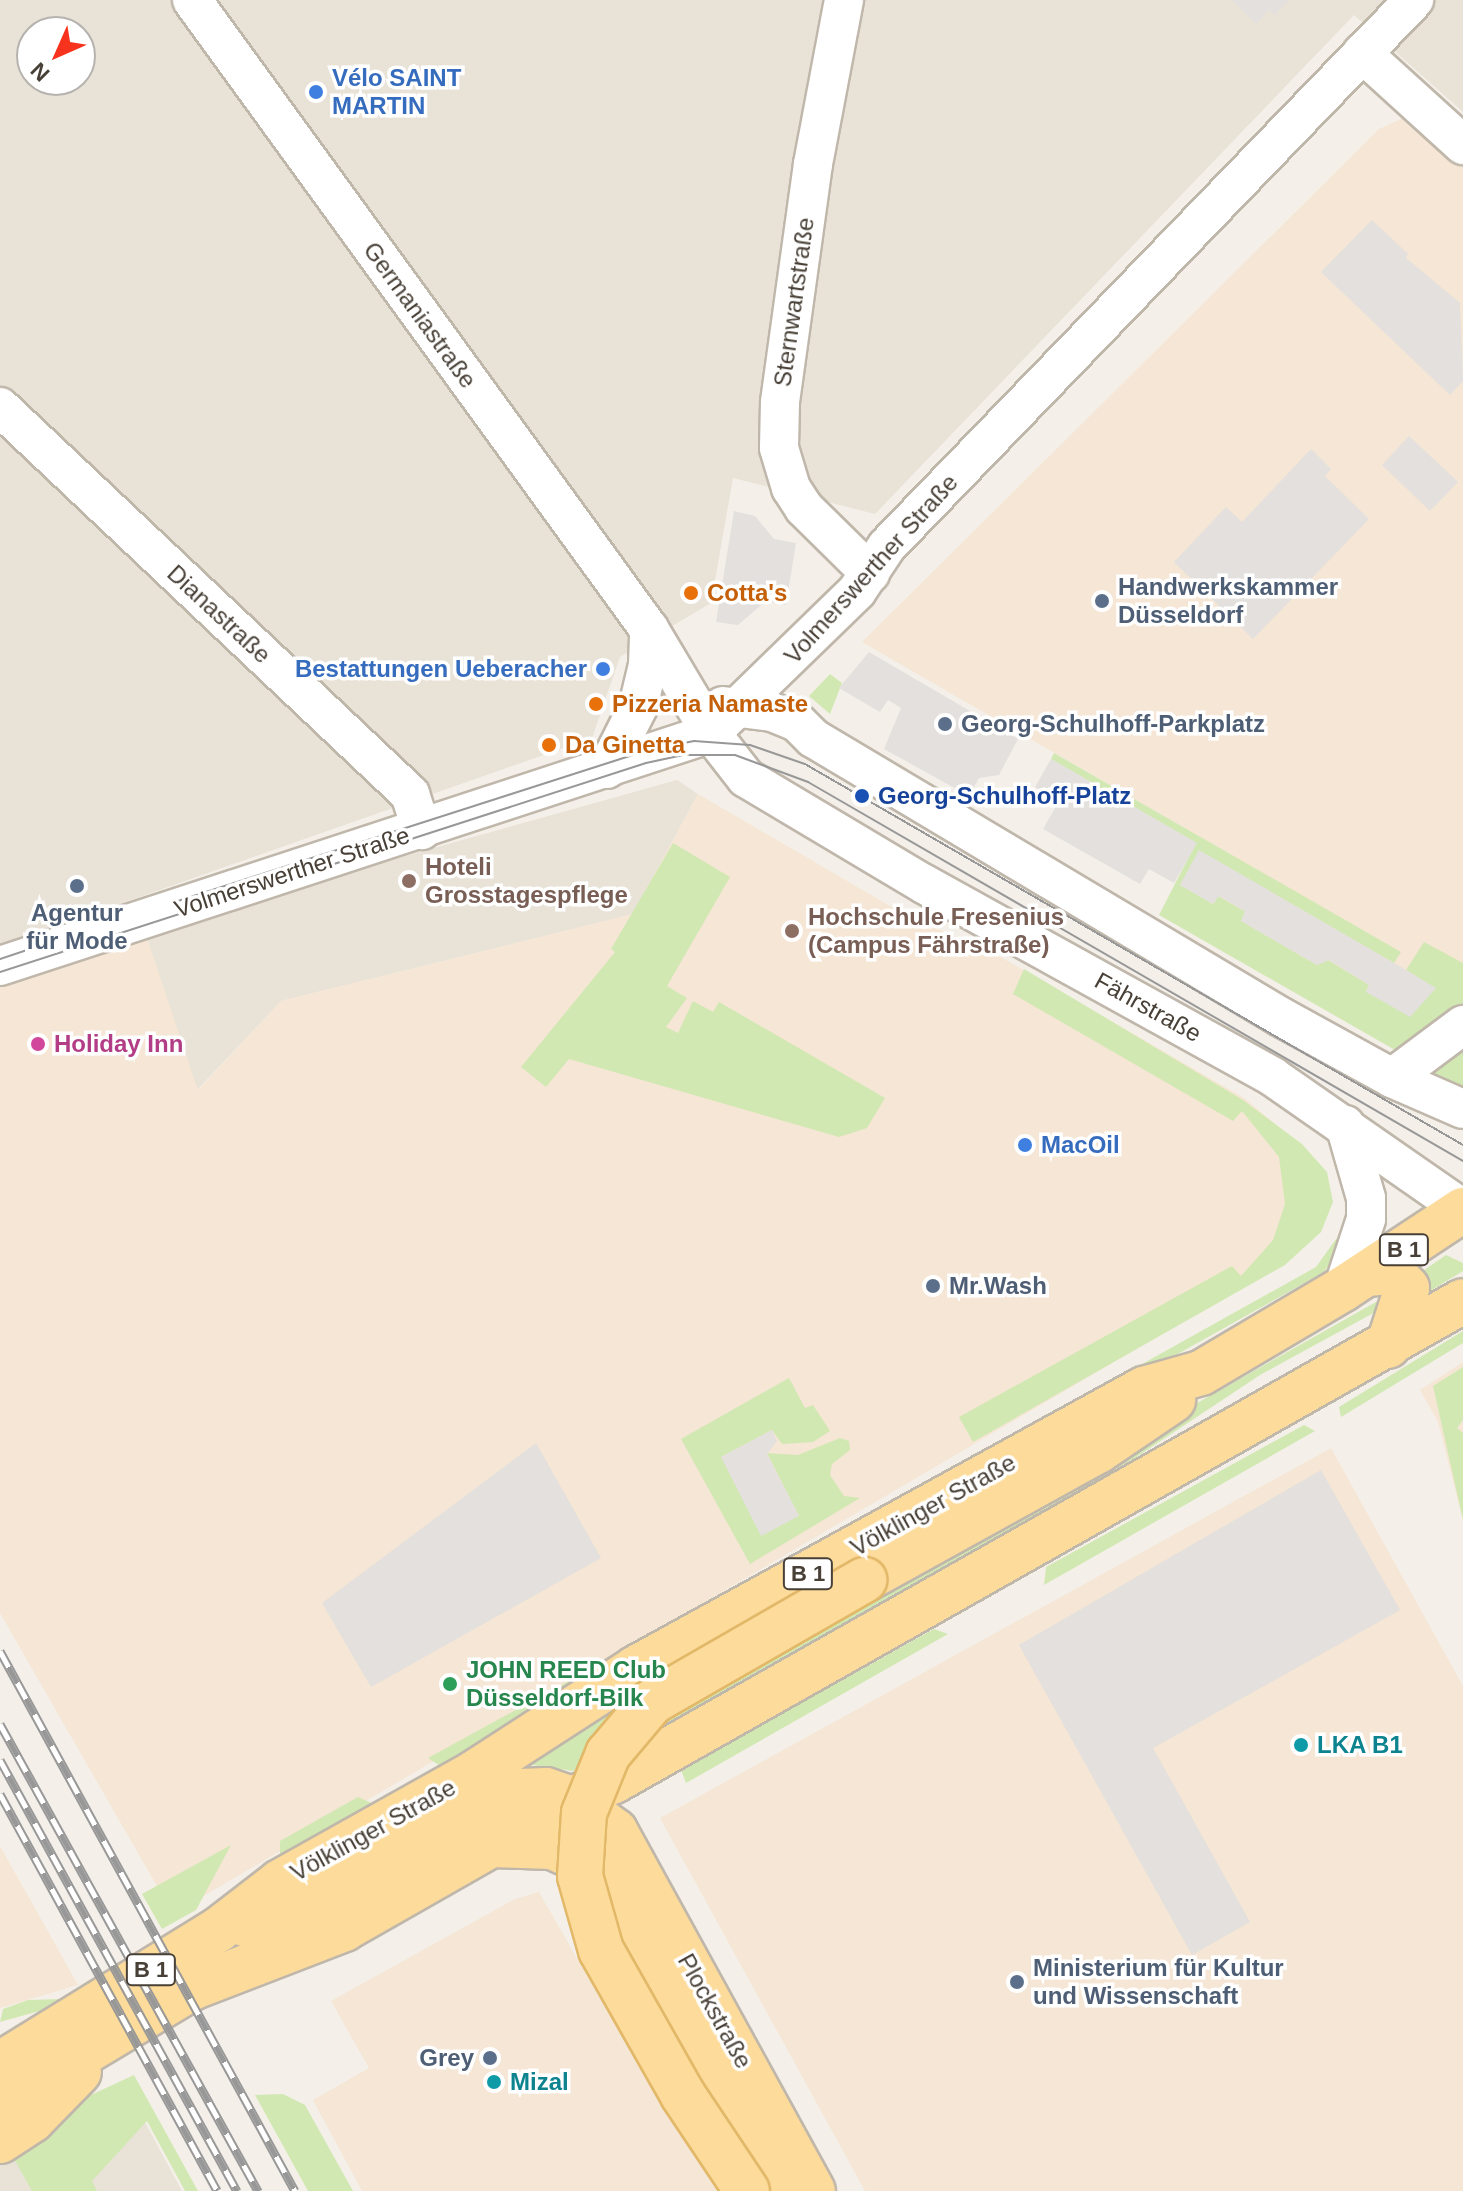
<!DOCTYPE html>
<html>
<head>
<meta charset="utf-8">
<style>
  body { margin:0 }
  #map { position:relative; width:1463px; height:2191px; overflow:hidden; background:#f4f0e9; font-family:Helvetica,sans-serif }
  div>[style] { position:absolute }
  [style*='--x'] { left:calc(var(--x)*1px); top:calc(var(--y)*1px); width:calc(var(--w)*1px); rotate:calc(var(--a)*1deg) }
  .residential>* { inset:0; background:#e8e2d7 }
  .commercial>* { inset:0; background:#f5e6d5 }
  .green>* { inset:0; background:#d2e8b2 }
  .parking>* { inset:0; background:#e3e0dd }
  .roads { filter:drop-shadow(2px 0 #c0b7ab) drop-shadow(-2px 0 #c0b7ab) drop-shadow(0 2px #c0b7ab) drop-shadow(0 -2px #c0b7ab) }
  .minor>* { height:38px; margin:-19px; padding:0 19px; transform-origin:19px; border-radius:19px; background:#fff }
  .major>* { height:44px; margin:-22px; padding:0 22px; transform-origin:22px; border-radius:22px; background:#fddb9a }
  .tram>* { height:2px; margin:-1px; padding:0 1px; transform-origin:1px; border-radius:1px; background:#989898 }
  .rail>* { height:9px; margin-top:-4.5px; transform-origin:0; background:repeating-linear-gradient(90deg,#fff 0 18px,#989898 0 36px); box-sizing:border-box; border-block:2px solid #989898 }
  .bridges { filter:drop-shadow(2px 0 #e2b869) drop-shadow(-2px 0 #e2b869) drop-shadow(0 2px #e2b869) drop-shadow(0 -2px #e2b869) }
  .major-bridge>* { height:44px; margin:-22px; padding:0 22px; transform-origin:22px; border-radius:22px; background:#fddb9a }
  .dots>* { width:22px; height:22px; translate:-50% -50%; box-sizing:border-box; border:4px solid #fff; border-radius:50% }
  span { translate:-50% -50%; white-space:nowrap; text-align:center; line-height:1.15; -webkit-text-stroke:7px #fff; paint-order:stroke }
  .shield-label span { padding:2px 6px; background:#fff; border:2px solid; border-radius:6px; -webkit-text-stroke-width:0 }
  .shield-label { font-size:22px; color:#484037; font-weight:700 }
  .shop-label { font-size:24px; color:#366cbe; font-weight:700 }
  .left { translate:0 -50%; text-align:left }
  .right { translate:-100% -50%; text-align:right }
  .street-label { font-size:24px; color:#484037 }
  .service-label { font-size:24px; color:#4e5e75; font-weight:700 }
  .food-label { font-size:24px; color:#c56008; font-weight:700 }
  .transit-label { font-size:24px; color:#164399; font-weight:700 }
  .education-label { font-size:24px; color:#785e54; font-weight:700 }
  .hotel-label { font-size:24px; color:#b23c85; font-weight:700 }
  .leisure-label { font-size:24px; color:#27864d; font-weight:700 }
  .culture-label { font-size:24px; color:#0d838f; font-weight:700 }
  .north { position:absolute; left:16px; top:16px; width:80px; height:80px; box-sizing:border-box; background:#fff; border:2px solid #b6b3af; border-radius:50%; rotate:225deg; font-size:22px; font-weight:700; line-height:32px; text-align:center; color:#484037 }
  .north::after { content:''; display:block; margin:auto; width:28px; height:36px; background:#f7331e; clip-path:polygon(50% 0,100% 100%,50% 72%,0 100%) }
</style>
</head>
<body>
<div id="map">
  <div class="residential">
    <div style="clip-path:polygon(evenodd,0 0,1463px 0,1463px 112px,1354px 15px,875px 514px,733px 478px,711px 603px,620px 657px,592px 738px,0 946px,0 0,32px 32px,80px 32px,80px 80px,32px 80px,32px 32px)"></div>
    <div style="clip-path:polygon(677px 780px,698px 794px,633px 914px,281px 1001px,197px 1090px,144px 929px)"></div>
    <div style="clip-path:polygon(133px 2100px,182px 2191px,0 2191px,0 2145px)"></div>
  </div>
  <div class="commercial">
    <div style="clip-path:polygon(1410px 115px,1463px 159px,1463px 1016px,1427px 1042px,1172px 890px,1202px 838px,862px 642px,1379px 129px)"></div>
    <div style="clip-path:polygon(698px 794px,914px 920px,982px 946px,1244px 1098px,1303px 1147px,1288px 1260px,173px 1914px,0 1613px,0 978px,144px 929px,198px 1090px,281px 1001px,633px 914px)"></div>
    <div style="clip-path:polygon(1463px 1362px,1463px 1520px,1438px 1422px,1420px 1390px)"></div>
    <div style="clip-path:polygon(1331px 1448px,1463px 1686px,1463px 2191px,865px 2191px,660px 1818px)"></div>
    <div style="clip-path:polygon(0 1846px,78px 1985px,0 2008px)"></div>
    <div style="clip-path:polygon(539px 1892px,598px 1995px,722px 2191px,362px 2191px,313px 2100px,369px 2068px,331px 2001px,515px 1899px)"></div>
  </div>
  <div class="green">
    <div style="clip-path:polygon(830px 674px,842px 683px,830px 714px,809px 696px)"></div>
    <div style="clip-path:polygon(1054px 753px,1401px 952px,1394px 963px,1200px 851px,1180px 885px,1213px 904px,1218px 896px,1246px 912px,1241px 921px,1317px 965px,1328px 960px,1369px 985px,1366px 991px,1436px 989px,1406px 970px,1424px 942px,1463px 963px,1463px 1008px,1402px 1054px,1159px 915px,1196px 843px,1051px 759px)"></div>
    <div style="clip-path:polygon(673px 843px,730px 877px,667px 986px,687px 998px,666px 1027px,678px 1033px,693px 1001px,713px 1012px,719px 1002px,885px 1098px,867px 1128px,839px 1137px,569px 1059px,546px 1087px,521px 1067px,615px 952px,611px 949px)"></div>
    <div style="clip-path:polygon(1024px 969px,1243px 1100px,1302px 1144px,1327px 1172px,1333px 1202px,1321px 1232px,1285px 1265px,973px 1442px,959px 1417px,1232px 1266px,1241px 1276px,1273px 1240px,1285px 1204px,1279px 1157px,1242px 1111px,1233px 1121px,1013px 994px)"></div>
    <div style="clip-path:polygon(1463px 1035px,1463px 1090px,1432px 1072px,1436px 1057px)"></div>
    <div style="clip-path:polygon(1355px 1228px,1324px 1272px,778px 1578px,768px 1573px,1316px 1267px,1336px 1239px)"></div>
    <div style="clip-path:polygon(1446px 1255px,1463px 1263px,1463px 1271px,1422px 1296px,1420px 1273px)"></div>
    <div style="clip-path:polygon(1383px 1298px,1379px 1310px,1260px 1375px,1135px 1458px,632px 1745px,573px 1771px,532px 1765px,304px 1891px,565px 1726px,1167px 1420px)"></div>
    <div style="clip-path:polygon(1463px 1331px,1463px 1343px,1341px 1417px,1339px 1407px)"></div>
    <div style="clip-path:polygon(1463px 1367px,1463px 1420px,1457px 1428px,1463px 1433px,1463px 1520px,1433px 1386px)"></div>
    <div style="clip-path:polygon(789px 1378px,805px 1408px,813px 1405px,830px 1431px,813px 1442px,782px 1444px,772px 1430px,721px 1457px,799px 1516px,767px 1453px,798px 1455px,840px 1438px,849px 1441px,850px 1450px,832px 1464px,830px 1475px,844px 1496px,860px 1498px,750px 1564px,681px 1439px)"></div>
    <div style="clip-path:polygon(1304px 1425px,1315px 1431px,1044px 1585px,1046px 1567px)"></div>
    <div style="clip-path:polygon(934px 1629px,948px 1634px,686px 1783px,681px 1770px)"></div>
    <div style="clip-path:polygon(649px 1637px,448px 1771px,428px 1758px)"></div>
    <div style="clip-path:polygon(358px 1797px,376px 1805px,280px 1860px,280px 1841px)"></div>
    <div style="clip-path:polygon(231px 1845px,196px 1910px,162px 1929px,142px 1894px)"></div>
    <div style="clip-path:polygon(62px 1999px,61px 2005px,0 2022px,3px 2009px,28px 2000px)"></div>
    <div style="clip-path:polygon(134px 2075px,198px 2191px,185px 2191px,147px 2121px,92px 2181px,97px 2191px,32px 2191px,14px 2159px,80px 2100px)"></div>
    <div style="clip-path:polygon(283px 2094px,305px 2105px,353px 2191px,308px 2191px,255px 2095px)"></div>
  </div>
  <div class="parking">
    <div style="clip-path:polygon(1232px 0,1289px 0,1275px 15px,1269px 10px,1256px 24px)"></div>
    <div style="clip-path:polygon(1372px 220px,1408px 254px,1406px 258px,1460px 303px,1463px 381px,1450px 395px,1321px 272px)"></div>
    <div style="clip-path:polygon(1409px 436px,1458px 482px,1430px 511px,1382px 465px)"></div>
    <div style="clip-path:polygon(1311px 449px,1331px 469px,1325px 476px,1369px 519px,1253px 639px,1174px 562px,1226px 507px,1242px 522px)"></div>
    <div style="clip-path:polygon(734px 511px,755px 516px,774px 539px,796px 543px,786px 605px,765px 602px,738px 625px,716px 622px)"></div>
    <div style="clip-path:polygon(869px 652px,1018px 739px,999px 775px,979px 778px,969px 796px,884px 749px,901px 708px,888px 700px,880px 712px,839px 688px)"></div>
    <div style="clip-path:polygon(1051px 759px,1197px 843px,1174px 883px,1149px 869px,1140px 884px,1043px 829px,1059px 801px,1035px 787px)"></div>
    <div style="clip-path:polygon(1199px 850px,1394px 963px,1436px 988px,1410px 1017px,1366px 992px,1369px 985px,1329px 960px,1317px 965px,1241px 921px,1245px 911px,1219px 896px,1213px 904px,1180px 885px)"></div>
    <div style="clip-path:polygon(772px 1430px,777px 1441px,767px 1454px,799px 1516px,761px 1536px,721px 1457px)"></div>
    <div style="clip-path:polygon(536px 1443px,601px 1558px,371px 1687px,322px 1603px)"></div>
    <div style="clip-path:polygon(1321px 1470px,1400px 1610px,1153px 1748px,1250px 1922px,1192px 1955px,1019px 1645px)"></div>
  </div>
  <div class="roads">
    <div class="minor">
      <div style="--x:192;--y:0;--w:777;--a:54"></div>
      <div style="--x:649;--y:629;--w:121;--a:59.2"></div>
      <div style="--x:711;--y:733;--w:57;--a:52.1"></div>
      <div style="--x:746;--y:778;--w:207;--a:30.8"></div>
      <div style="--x:924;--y:884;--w:399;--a:28.9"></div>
      <div style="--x:1273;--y:1077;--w:231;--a:34.8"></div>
      <div style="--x:844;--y:0;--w:167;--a:100.7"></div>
      <div style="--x:813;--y:164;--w:241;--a:97.9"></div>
      <div style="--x:780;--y:403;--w:45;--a:91.3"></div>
      <div style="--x:779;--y:448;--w:42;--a:73.3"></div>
      <div style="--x:791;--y:488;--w:24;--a:57"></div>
      <div style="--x:804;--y:508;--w:93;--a:44.6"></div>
      <div style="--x:1362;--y:53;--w:137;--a:42.3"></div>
      <div style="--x:0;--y:407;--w:564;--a:43.35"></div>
      <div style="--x:410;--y:794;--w:38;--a:72"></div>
      <div style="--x:723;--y:706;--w:49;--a:7"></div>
      <div style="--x:772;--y:712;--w:27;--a:22"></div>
      <div style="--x:797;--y:722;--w:23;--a:45"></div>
      <div style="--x:813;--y:738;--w:545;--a:30.8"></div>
      <div style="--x:1281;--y:1017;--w:127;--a:28.8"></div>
      <div style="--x:1392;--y:1078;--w:77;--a:23.6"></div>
      <div style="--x:607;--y:769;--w:69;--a:-63.4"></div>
      <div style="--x:638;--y:707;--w:43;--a:-76.6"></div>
      <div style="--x:648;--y:665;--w:36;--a:-88"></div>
      <div style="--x:0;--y:966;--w:748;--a:-18.14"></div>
      <div style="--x:711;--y:733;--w:204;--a:-44.2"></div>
      <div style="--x:857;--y:591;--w:54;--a:-56.3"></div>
      <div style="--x:887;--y:546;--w:759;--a:-46.01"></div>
      <div style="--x:1392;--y:1078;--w:89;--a:-36.7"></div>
      <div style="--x:1343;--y:1289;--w:74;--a:-71.8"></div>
      <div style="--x:1366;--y:1219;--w:21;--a:-90"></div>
      <div style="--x:1366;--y:1198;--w:76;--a:-106"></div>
    </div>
    <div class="major">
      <div style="--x:1367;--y:1274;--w:25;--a:-5"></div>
      <div style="--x:1392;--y:1272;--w:22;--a:47"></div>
      <div style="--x:1407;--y:1288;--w:61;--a:108.1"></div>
      <div style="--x:864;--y:1580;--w:267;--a:-28.9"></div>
      <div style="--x:1098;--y:1451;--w:91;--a:-34.2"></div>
      <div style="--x:492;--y:1845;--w:60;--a:1.9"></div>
      <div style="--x:552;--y:1847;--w:36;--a:24"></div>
      <div style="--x:585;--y:1862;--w:200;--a:60"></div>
      <div style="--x:685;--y:2035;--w:184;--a:56.1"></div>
      <div style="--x:244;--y:1924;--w:78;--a:-19.4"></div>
      <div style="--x:318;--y:1898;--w:199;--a:-28.9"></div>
      <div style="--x:492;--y:1802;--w:30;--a:-21"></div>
      <div style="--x:520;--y:1791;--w:26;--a:-2"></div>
      <div style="--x:546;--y:1790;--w:28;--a:19"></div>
      <div style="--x:572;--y:1799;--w:54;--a:36.7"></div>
      <div style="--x:615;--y:1831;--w:411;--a:61.2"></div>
      <div style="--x:0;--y:2064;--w:256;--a:-31.6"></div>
      <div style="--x:218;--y:1930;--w:78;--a:-37.7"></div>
      <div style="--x:280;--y:1882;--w:223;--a:-29.3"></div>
      <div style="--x:474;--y:1773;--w:193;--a:-32.9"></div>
      <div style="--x:636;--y:1668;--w:580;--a:-28.78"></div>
      <div style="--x:1144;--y:1389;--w:59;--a:-15.7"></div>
      <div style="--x:1201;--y:1373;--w:165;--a:-30.6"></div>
      <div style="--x:1343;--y:1289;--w:144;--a:-33.4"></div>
      <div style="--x:0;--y:2103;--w:226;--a:-30.9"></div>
      <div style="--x:194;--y:1987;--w:161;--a:-21.1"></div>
      <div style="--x:344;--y:1929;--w:262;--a:-29.7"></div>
      <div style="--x:572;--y:1799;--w:46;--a:-23.2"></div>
      <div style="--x:614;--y:1781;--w:975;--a:-29.48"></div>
      <div style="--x:0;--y:2141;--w:38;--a:-33"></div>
      <div style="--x:32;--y:2120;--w:67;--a:-45.6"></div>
    </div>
  </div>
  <div class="tram">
    <div style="--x:175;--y:902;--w:497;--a:-17.8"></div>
    <div style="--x:648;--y:750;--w:47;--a:-11.1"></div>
    <div style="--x:694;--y:741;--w:56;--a:4.1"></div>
    <div style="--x:750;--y:745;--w:58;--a:19.1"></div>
    <div style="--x:805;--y:764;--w:760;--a:30.07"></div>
    <div style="--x:0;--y:959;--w:60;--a:-18.4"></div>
    <div style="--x:0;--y:972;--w:679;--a:-17.93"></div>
    <div style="--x:646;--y:763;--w:38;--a:-12"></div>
    <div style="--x:683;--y:755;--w:52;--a:0"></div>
    <div style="--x:735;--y:755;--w:78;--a:20.3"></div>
    <div style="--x:808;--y:782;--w:757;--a:30.05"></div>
  </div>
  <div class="rail">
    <div style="--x:0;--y:1651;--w:615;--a:61.35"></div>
    <div style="--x:0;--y:1724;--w:534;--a:61.08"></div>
    <div style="--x:0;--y:1760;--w:492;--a:61.2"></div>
    <div style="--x:0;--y:1794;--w:452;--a:61.3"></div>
  </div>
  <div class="bridges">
    <div class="major-bridge">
      <div style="--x:747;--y:2191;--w:115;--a:-123.7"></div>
      <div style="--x:683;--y:2095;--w:167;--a:-119.5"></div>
      <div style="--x:601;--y:1950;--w:77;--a:-105.8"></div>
      <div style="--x:580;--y:1876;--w:63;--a:-86.4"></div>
      <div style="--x:584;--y:1813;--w:64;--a:-67.9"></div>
      <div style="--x:608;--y:1754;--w:68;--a:-49.8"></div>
      <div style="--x:652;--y:1702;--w:245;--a:-29.9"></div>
    </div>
  </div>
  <div class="dots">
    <div style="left:316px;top:92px;background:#3f7fe0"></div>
    <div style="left:691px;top:593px;background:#e8710a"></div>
    <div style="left:1102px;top:601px;background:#5c6f8a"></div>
    <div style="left:603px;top:669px;background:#3f7fe0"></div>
    <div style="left:596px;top:704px;background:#e8710a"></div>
    <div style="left:945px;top:724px;background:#5c6f8a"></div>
    <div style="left:549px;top:745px;background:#e8710a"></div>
    <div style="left:862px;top:796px;background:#1a4fb4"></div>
    <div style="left:409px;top:881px;background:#8d6e63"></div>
    <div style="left:77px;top:886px;background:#5c6f8a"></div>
    <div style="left:792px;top:931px;background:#8d6e63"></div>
    <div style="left:38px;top:1044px;background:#d1479c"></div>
    <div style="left:1025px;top:1145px;background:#3f7fe0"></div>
    <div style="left:933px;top:1286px;background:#5c6f8a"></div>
    <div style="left:450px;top:1684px;background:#2e9e5b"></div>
    <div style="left:1301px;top:1745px;background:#0f9aa8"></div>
    <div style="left:1017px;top:1982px;background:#5c6f8a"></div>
    <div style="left:490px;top:2058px;background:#5c6f8a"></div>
    <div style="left:494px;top:2082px;background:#0f9aa8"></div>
  </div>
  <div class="shield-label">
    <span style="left:1404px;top:1250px">B 1</span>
    <span style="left:808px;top:1574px">B 1</span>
    <span style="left:151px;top:1970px">B 1</span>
  </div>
  <div class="shop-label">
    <span class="left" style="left:332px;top:92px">Vélo SAINT<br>MARTIN</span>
    <span class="right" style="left:587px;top:669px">Bestattungen Ueberacher</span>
    <span class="left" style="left:1041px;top:1145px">MacOil</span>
  </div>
  <div class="street-label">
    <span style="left:794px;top:302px;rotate:-82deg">Sternwartstraße</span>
    <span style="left:420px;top:315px;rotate:54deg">Germaniastraße</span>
    <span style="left:871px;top:569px;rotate:-48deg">Volmerswerther Straße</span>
    <span style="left:219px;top:614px;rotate:43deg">Dianastraße</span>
    <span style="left:292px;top:872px;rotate:-18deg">Volmerswerther Straße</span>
    <span style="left:1148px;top:1007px;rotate:29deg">Fährstraße</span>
    <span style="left:933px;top:1505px;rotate:-29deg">Völklinger Straße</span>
    <span style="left:373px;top:1830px;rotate:-29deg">Völklinger Straße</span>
    <span style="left:715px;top:2011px;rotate:61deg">Plockstraße</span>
  </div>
  <div class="service-label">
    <span class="left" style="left:1118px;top:601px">Handwerkskammer<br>Düsseldorf</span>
    <span class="left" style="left:961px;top:724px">Georg-Schulhoff-Parkplatz</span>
    <span style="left:77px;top:927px">Agentur<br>für Mode</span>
    <span class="left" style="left:949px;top:1286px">Mr.Wash</span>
    <span class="left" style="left:1033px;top:1982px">Ministerium für Kultur<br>und Wissenschaft</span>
    <span class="right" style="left:474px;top:2058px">Grey</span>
  </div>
  <div class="food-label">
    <span class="left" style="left:707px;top:593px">Cotta's</span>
    <span class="left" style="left:612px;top:704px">Pizzeria Namaste</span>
    <span class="left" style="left:565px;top:745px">Da Ginetta</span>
  </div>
  <div class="transit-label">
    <span class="left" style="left:878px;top:796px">Georg-Schulhoff-Platz</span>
  </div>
  <div class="education-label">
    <span class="left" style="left:425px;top:881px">Hoteli<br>Grosstagespflege</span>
    <span class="left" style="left:808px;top:931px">Hochschule Fresenius<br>(Campus Fährstraße)</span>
  </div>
  <div class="hotel-label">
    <span class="left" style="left:54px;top:1044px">Holiday Inn</span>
  </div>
  <div class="leisure-label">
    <span class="left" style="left:466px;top:1684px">JOHN REED Club<br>Düsseldorf-Bilk</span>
  </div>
  <div class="culture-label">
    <span class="left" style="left:1317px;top:1745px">LKA B1</span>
    <span class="left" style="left:510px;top:2082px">Mizal</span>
  </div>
  <div class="north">N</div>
</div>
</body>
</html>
